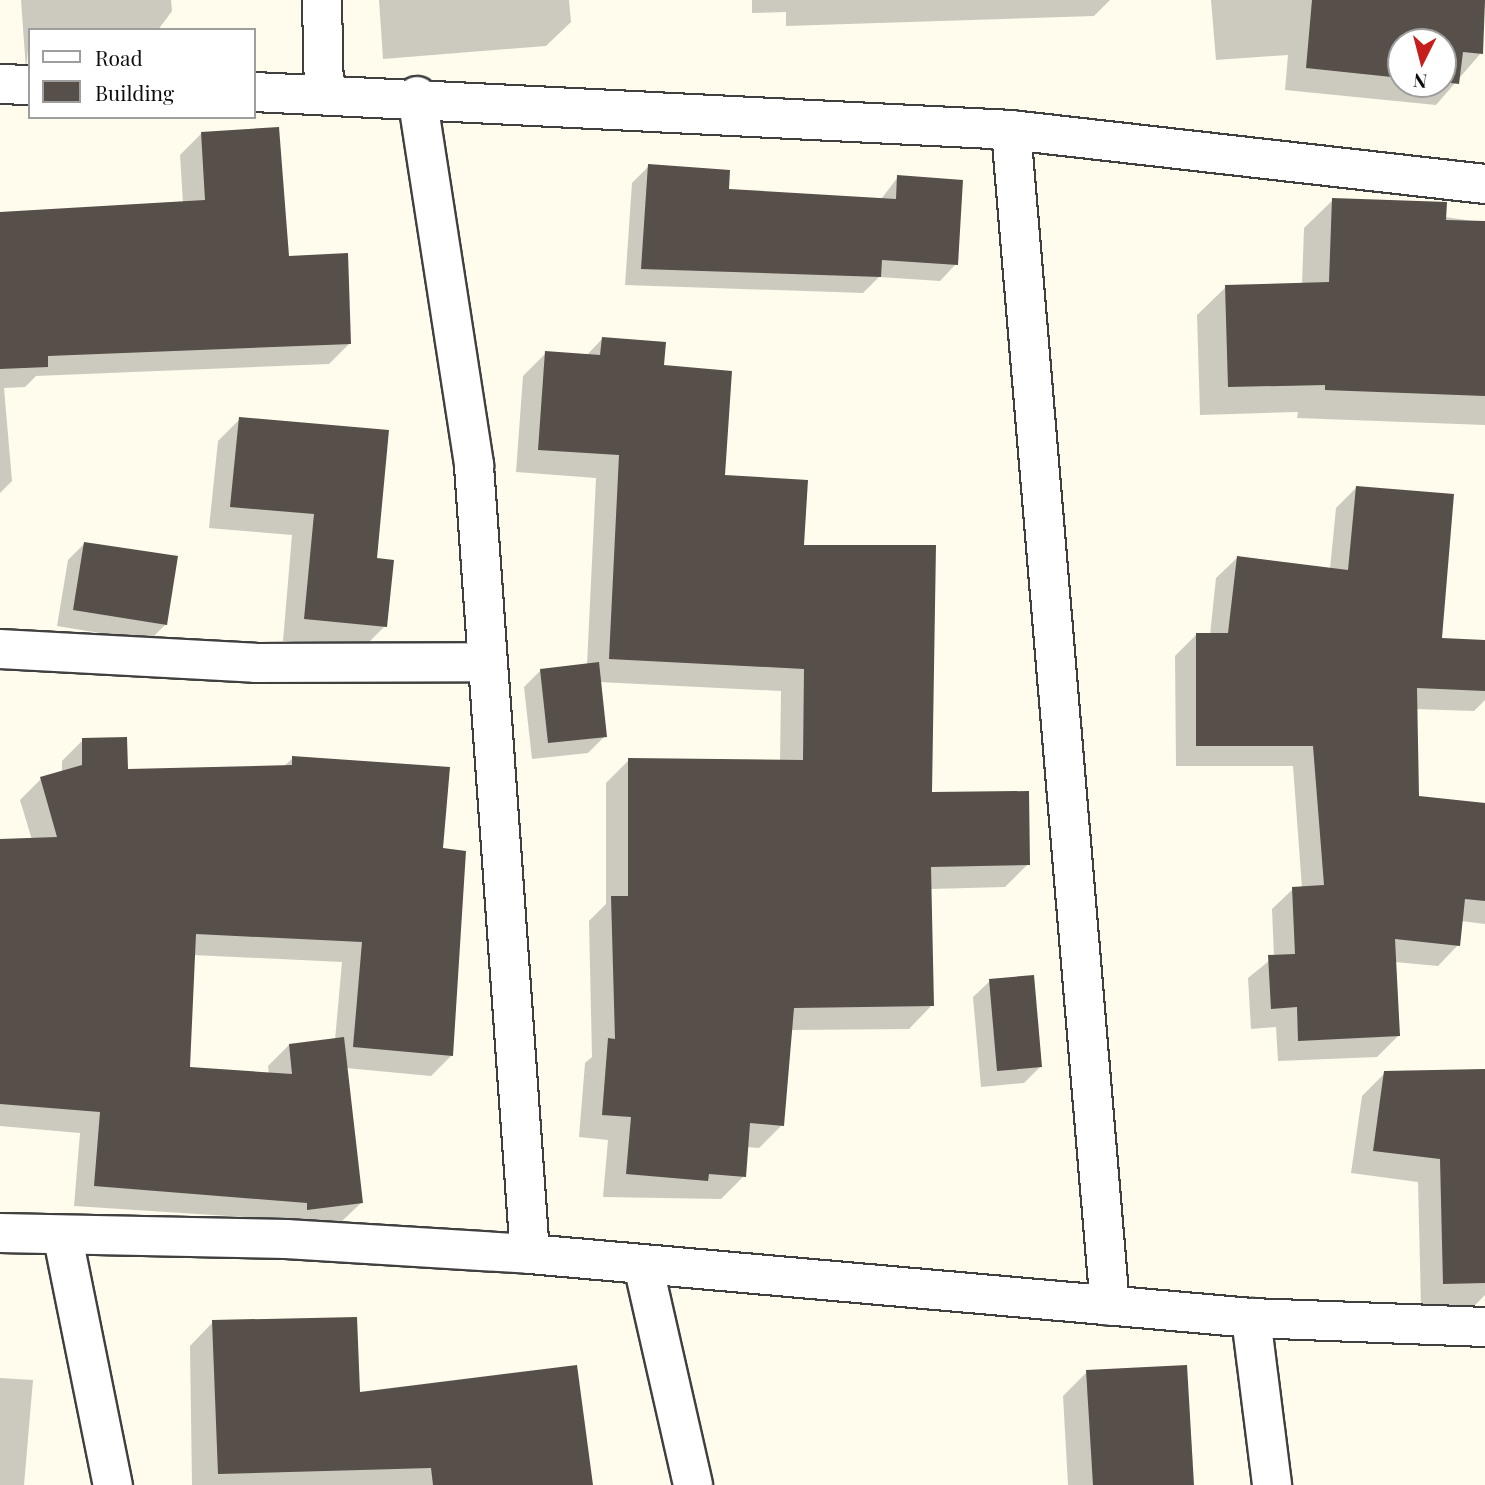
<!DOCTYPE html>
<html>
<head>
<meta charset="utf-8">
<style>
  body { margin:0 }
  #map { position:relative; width:1485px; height:1485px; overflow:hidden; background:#fffcee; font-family:"Playfair Display",serif }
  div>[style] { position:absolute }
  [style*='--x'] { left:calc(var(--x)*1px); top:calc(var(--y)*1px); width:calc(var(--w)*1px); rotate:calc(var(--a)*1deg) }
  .shadow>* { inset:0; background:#0003 }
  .building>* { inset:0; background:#574f49 }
  .roads { filter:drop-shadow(2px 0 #404040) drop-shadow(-2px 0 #404040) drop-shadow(0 2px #404040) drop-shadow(0 -2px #404040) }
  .minor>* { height:38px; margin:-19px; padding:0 19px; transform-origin:19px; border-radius:19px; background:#fff }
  span { translate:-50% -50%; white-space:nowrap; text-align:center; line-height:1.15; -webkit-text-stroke:7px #fff; paint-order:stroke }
  .legend { position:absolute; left:28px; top:28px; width:228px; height:91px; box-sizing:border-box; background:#fff; border:2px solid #9e9e9e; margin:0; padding:9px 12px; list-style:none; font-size:21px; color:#0d0d0d }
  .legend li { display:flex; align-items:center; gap:14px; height:35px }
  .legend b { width:35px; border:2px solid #9e9e9e }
  .north { position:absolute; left:1387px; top:28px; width:70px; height:70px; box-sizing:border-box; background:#fff; border:2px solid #9e9e9e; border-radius:50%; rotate:186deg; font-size:19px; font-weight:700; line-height:28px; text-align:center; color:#0d0d0d }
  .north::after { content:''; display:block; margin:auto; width:24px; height:32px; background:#c51e1d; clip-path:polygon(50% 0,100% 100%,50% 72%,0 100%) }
</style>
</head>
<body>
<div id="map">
  <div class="shadow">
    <div style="clip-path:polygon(21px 0,171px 0,172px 11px,158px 30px,30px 30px,26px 70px)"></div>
    <div style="clip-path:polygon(379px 0,569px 0,571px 22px,546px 46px,383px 59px)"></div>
    <div style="clip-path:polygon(752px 0,1110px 0,1094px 16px,786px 26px,786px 12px,752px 13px)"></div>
    <div style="clip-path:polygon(evenodd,1211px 0,1485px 0,1481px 53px,1436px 105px,1285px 90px,1288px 55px,1216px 60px,1211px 0,1401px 42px,1443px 42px,1443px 84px,1401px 84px,1401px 42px)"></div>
    <div style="clip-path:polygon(201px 134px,350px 343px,329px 364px,36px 376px,25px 387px,4px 388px,12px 481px,0 493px,0 214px,183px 203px,180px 155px)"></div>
    <div style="clip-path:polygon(649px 166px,727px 191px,881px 199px,898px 177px,956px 264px,940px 281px,879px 277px,863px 293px,625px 285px,632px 183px)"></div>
    <div style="clip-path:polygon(1333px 200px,1485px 223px,1485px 425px,1297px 418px,1298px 412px,1200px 415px,1197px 315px,1226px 287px,1302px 285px,1304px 228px)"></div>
    <div style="clip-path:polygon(602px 339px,662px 367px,723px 477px,802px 547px,931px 794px,1028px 864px,1005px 887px,930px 889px,932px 1005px,909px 1029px,790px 1030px,782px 1125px,759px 1148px,746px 1147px,744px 1176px,721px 1199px,603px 1197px,608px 1140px,579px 1137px,585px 1063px,592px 1057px,589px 921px,606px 904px,606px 783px,629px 760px,780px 762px,781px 691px,599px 682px,605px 736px,588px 753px,532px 759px,524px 687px,541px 670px,587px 665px,596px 478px,516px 472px,523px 376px,546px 353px,586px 356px)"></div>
    <div style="clip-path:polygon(240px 419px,375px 560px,385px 626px,363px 648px,283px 641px,292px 535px,209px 528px,218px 441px)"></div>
    <div style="clip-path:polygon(1356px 488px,1440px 640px,1485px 641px,1485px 700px,1474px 711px,1415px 709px,1417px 797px,1485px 805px,1485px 924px,1461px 921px,1458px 945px,1438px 966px,1395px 962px,1398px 1036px,1377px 1057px,1278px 1061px,1276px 1027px,1251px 1029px,1248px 978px,1274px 957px,1272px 909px,1293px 889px,1302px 888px,1293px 766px,1176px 766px,1175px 656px,1196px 635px,1210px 635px,1216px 578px,1237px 558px,1330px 569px,1336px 508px)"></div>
    <div style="clip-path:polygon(84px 544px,166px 624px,149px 641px,57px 626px,68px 560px)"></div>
    <div style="clip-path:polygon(evenodd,83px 740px,127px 771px,283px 767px,293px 758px,442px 849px,452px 1055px,431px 1076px,346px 1068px,361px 1203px,340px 1223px,74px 1206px,80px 1133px,0 1126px,0 841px,32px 840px,20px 800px,41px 779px,62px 773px,62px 761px,83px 740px,193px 955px,342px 962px,335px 1040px,289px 1045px,268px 1066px,269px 1074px,189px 1068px,193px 955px)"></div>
    <div style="clip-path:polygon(990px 981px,1041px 1066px,1024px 1083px,981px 1087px,973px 997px)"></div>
    <div style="clip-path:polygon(1485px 1070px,1485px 1295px,1475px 1305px,1421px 1306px,1418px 1182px,1351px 1173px,1362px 1096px,1385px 1073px)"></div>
    <div style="clip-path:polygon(213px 1322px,358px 1394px,591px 1485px,192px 1485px,190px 1346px)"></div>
    <div style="clip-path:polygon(1087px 1372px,1193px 1485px,1068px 1485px,1063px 1396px)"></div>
    <div style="clip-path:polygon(0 1378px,33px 1380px,24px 1485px,0 1485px)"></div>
  </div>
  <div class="building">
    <div style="clip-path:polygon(1312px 0,1485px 0,1483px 54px,1463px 52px,1459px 84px,1443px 82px,1443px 42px,1401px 42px,1401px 78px,1306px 68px)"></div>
    <div style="clip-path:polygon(279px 127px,289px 256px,348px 253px,351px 344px,48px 356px,48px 367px,0 369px,0 212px,205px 200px,201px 132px)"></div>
    <div style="clip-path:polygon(648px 164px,730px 170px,729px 189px,896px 199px,897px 175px,963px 180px,958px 265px,882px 260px,881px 277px,641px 269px)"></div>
    <div style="clip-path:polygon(1332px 198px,1447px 202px,1446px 220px,1485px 221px,1485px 396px,1325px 390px,1325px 385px,1228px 387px,1225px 285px,1329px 282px)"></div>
    <div style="clip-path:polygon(602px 337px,666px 342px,664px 365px,732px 371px,725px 475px,808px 480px,804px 545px,936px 545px,932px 792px,1029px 791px,1030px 865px,931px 867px,934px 1006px,794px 1008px,784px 1126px,750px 1123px,746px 1177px,709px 1174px,708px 1181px,626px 1174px,631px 1117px,602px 1115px,608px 1038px,615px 1039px,611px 896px,628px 896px,628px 758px,803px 760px,804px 669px,609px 659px,619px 455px,538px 450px,545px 351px,600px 355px)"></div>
    <div style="clip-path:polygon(239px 417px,389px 430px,377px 558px,394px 560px,387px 627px,304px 619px,314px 514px,230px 507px)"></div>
    <div style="clip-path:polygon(1356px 486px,1454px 494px,1442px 638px,1485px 640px,1485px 691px,1417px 688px,1419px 796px,1485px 803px,1485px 901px,1465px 899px,1460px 946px,1395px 939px,1400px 1036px,1298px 1041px,1297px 1007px,1271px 1009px,1268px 955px,1295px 954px,1292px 887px,1324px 885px,1313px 746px,1196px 746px,1196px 633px,1228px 633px,1237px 556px,1348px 570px)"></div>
    <div style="clip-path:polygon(84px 542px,178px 556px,167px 625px,73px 610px)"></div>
    <div style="clip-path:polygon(599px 662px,607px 737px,548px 743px,540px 669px)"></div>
    <div style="clip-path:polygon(127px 737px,128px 769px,292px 765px,292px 756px,450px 767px,443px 848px,466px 851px,453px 1056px,353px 1047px,362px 942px,196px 934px,190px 1067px,292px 1074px,289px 1044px,344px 1037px,363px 1203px,307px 1210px,307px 1203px,94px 1186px,100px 1112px,0 1104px,0 839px,57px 837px,40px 777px,82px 765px,82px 738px)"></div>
    <div style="clip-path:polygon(1034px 975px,1042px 1067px,997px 1071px,989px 979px)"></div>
    <div style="clip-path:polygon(1485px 1069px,1485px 1283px,1443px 1284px,1440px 1159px,1373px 1151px,1384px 1071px)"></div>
    <div style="clip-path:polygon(357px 1317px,360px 1392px,577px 1365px,593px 1485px,433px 1485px,431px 1468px,218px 1474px,212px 1320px)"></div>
    <div style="clip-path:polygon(1187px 1365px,1194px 1485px,1093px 1485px,1086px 1370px)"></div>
  </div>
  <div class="roads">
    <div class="minor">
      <div style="--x:322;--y:0;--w:95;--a:88.8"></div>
      <div style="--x:0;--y:84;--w:30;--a:2"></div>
      <div style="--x:254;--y:92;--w:758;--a:2.87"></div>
      <div style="--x:1011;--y:130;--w:477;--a:6.5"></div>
      <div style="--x:417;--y:96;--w:374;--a:81.2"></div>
      <div style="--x:474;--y:466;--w:790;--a:85.94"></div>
      <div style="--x:1011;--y:130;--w:1180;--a:85.19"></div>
      <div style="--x:0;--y:649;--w:255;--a:3.1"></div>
      <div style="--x:255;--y:663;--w:231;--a:-0.2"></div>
      <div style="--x:0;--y:1233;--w:286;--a:1.2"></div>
      <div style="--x:286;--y:1239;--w:244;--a:3.5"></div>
      <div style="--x:530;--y:1254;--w:724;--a:5.07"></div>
      <div style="--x:1251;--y:1318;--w:234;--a:2.2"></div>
      <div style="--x:63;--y:1238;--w:252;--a:78.6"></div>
      <div style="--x:644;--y:1269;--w:221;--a:77.2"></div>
      <div style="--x:1251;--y:1318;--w:168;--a:82.8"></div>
    </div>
  </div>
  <ul class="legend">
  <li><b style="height:9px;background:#fff"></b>Road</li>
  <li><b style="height:19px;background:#574f49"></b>Building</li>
  </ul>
  <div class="north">N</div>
</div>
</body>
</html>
